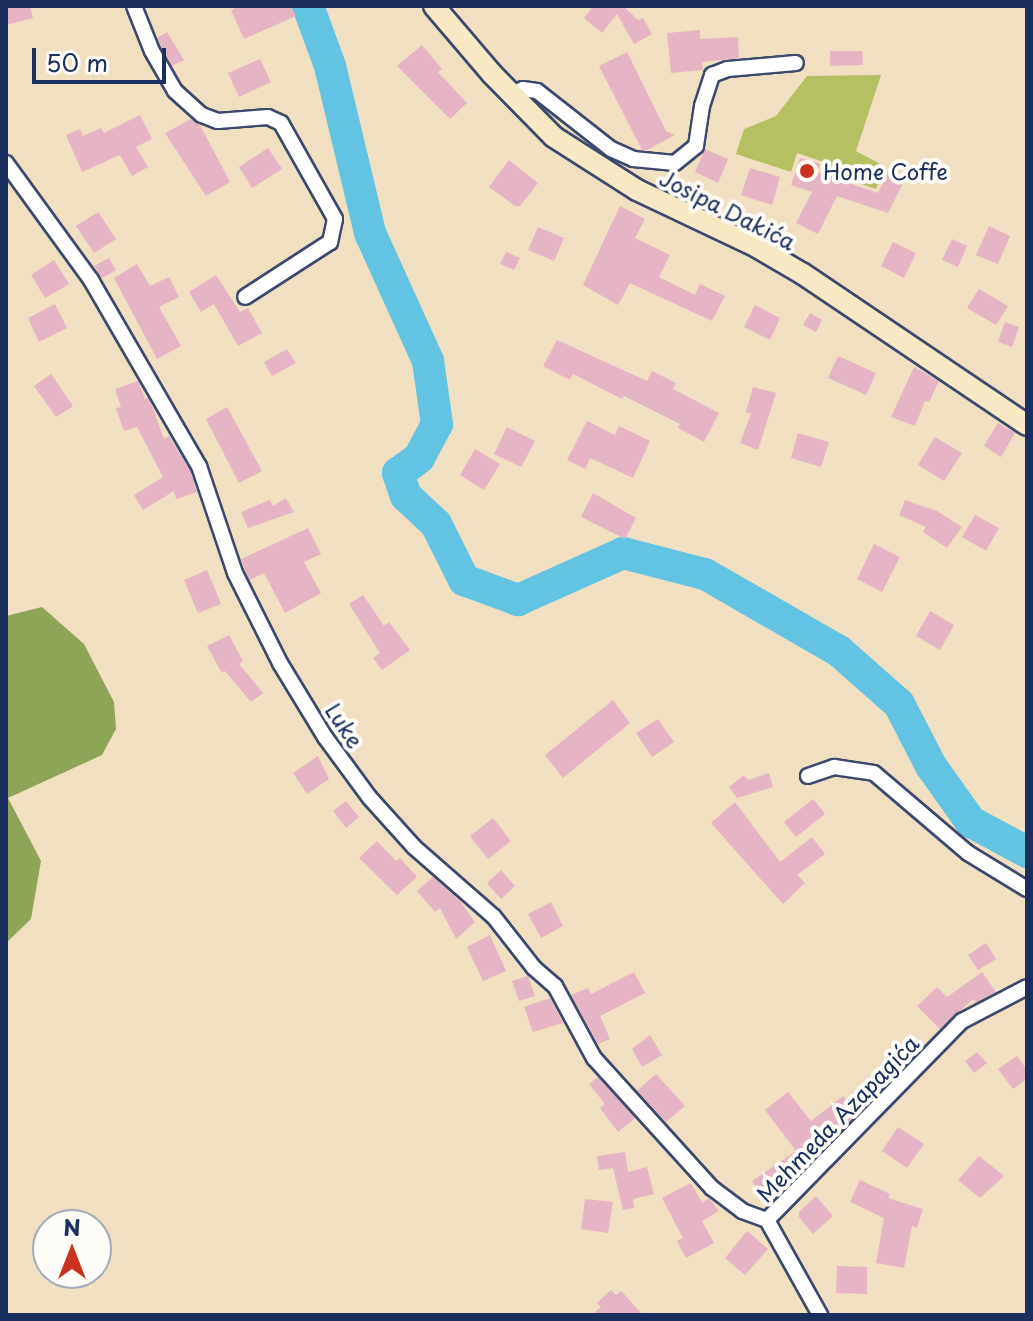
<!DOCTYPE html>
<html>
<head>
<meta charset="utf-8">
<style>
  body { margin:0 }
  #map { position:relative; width:1033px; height:1321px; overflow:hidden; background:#f1dfc1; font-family:"Playpen Sans",sans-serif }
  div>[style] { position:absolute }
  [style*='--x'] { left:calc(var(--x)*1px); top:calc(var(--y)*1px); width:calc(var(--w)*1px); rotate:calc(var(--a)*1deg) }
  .green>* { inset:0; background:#b4c062 }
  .forest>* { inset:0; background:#8fa658 }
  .river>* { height:32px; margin:-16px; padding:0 16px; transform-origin:16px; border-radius:16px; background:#63c3e2 }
  .building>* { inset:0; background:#e5b4c5 }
  .roads { filter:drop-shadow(2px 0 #3b496d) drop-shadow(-2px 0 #3b496d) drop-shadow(0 2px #3b496d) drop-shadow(0 -2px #3b496d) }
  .minor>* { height:14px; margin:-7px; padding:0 7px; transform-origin:7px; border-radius:7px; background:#fff }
  .secondary>* { height:20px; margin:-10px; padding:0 10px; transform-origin:10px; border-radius:10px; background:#f6e9c3 }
  .dots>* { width:22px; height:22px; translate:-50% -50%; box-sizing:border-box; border:4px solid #fdfcf7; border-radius:50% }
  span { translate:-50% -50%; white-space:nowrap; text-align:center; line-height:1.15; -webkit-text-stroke:8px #fdfcf7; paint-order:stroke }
  .poi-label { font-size:22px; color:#1b2f5e }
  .left { translate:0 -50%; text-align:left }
  .street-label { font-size:22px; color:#1b2f5e }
  .frame { position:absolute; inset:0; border:8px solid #1b2f5e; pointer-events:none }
  .north { position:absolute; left:32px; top:1209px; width:80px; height:80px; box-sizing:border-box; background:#fdfcf7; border:2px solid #a3aaba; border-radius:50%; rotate:0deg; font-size:22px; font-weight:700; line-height:32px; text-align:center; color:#1b2f5e }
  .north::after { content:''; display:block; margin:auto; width:28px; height:36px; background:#c8321e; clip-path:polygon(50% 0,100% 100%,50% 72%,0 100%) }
  .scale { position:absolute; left:32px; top:48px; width:134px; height:36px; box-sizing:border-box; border:4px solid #1b2f5e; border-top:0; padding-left:10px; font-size:24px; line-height:28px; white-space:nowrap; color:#1b2f5e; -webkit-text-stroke:6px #fdfcf7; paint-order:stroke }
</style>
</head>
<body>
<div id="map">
  <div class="green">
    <div style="clip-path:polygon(881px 75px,856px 151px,884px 166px,876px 189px,825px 172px,827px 163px,797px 153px,791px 172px,736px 154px,744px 129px,776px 116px,807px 76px)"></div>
  </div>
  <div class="forest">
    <div style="clip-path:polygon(42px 607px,84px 644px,114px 702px,116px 729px,102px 755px,8px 798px,41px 861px,31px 919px,6px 943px,6px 616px)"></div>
  </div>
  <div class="river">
    <div style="--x:308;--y:6;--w:64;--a:69.9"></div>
    <div style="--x:330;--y:66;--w:172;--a:76.5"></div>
    <div style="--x:370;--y:233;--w:141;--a:65.6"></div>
    <div style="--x:428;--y:361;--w:64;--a:81.9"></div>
    <div style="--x:437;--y:424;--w:38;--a:118"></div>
    <div style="--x:419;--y:458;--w:26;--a:144"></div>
    <div style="--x:398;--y:473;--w:24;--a:71"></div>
    <div style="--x:406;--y:496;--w:41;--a:43"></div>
    <div style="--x:436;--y:524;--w:63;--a:63.4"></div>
    <div style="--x:464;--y:580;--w:58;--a:20.3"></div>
    <div style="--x:518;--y:600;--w:115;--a:-24.1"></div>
    <div style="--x:623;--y:553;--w:85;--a:14.4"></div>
    <div style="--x:705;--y:574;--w:155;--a:29.9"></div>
    <div style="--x:839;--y:651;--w:80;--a:41.5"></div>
    <div style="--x:899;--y:704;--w:70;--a:62.7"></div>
    <div style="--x:931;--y:766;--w:69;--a:54.5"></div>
    <div style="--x:971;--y:822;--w:64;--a:28.2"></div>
  </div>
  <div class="building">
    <div style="clip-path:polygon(6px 6px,30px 6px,33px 18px,6px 25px)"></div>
    <div style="clip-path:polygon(240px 6px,291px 6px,296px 16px,244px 39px,231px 10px)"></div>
    <div style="clip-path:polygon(593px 6px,623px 6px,638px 20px,643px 18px,652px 34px,634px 44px,617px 14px,602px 33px,584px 18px)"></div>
    <div style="clip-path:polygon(700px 30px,700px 39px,738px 37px,739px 58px,702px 62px,703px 70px,671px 73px,667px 33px)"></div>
    <div style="clip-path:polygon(167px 32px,184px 60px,172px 66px,157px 38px)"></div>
    <div style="clip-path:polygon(422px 45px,442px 69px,438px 72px,467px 103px,450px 119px,397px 66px)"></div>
    <div style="clip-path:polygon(830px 51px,862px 51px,863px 65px,830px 66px)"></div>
    <div style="clip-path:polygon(627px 52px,666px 131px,675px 135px,647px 150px,642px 150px,599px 66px)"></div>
    <div style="clip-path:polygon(260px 59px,271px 82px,239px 97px,228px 73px)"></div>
    <div style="clip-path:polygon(140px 115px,152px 139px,136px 147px,148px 167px,132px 176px,120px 155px,82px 172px,66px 135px,80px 129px,83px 136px,101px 128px,104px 133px)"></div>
    <div style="clip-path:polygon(191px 119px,200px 125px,230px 182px,206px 196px,165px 133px)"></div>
    <div style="clip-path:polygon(268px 148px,282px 169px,252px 188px,239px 167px)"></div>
    <div style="clip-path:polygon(705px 149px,728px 159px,718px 183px,695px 172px)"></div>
    <div style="clip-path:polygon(800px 158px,820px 164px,817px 172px,878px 193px,890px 169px,906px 177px,888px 213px,837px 196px,818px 234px,796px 223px,812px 192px,791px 185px)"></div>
    <div style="clip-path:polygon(509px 160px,538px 183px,520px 206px,515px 206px,489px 187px)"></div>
    <div style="clip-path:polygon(750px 168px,780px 177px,772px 205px,741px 195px)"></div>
    <div style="clip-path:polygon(620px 206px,645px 219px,635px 238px,670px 255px,659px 277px,695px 295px,700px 284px,725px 296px,712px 321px,630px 283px,618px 305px,583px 285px)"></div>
    <div style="clip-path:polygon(98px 212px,116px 239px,94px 253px,76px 226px)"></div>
    <div style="clip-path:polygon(989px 226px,1010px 236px,998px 264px,976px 255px)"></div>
    <div style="clip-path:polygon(538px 227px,564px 238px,554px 261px,528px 250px)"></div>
    <div style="clip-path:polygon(952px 239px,967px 246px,958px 267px,942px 260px)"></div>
    <div style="clip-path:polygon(893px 242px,916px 253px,904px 278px,881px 266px)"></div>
    <div style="clip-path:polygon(506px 252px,520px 258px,514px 270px,500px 264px)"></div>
    <div style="clip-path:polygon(109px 258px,116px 270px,102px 278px,94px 266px)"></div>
    <div style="clip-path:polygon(54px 260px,69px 284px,45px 298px,31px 275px)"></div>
    <div style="clip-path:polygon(137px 264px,150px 286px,169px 277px,179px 297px,159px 307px,181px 346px,157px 359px,114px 278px)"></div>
    <div style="clip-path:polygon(216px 275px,240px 312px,248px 308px,262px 333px,238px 346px,214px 304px,201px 312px,189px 292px)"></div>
    <div style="clip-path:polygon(979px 289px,1008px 306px,996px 325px,967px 308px)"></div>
    <div style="clip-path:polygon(55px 304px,67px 328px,39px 342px,28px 318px)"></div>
    <div style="clip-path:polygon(755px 305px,780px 318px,770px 340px,744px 327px)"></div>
    <div style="clip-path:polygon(810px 313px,822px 320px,816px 332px,803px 325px)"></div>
    <div style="clip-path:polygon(1005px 322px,1019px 327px,1012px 347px,998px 342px)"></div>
    <div style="clip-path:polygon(557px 340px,647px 381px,652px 371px,676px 383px,673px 389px,719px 413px,704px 442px,678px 428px,680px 424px,624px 396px,622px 399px,573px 374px,570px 380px,543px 366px)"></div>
    <div style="clip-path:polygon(287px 349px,296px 363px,272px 376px,264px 362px)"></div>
    <div style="clip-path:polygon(838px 356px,876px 373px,866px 395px,828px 378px)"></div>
    <div style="clip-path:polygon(914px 367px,939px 381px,929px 402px,925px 401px,915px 426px,891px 417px)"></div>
    <div style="clip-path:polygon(51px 374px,73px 406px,56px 417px,34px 386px)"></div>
    <div style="clip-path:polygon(138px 381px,145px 399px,148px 398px,152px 406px,164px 439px,169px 436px,190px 470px,197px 492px,176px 499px,174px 491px,143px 510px,134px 495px,163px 477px,137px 427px,124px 431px,116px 408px,121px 407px,115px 389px)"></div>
    <div style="clip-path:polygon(753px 387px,776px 393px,758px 450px,740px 443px,751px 414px,746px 412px)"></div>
    <div style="clip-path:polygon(227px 407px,262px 471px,239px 483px,206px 419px)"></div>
    <div style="clip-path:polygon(587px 421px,615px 435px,619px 426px,650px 441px,633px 478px,590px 458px,585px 469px,567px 460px)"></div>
    <div style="clip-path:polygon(998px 423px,1015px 433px,1001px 457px,984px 446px)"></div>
    <div style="clip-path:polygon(507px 427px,535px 441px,521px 467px,494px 454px)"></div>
    <div style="clip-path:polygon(798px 433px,829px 442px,821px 467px,791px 458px)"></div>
    <div style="clip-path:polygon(935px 437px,962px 453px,944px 481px,918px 465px)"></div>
    <div style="clip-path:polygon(475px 449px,500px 464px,484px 490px,460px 475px)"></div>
    <div style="clip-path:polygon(593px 493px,636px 518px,625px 539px,581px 517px)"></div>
    <div style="clip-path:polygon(286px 498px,294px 512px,248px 528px,241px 512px,270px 500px,273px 506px)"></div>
    <div style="clip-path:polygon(905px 500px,937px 511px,962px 527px,947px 548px,923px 532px,926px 527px,899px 515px)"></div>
    <div style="clip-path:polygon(975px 515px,999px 528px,986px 551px,962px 537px)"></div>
    <div style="clip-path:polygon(308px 528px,321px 554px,304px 562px,321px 593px,285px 613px,264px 573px,249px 580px,241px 559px)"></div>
    <div style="clip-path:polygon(874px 544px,900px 557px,882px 592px,857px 579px)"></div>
    <div style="clip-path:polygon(207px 570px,221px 604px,198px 613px,184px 580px)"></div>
    <div style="clip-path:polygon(363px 595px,384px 626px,389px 622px,410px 650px,382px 670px,373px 658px,380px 653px,349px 604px)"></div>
    <div style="clip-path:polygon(930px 611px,954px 625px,940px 650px,916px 636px)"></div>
    <div style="clip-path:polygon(229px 635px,243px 661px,239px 664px,263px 693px,251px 702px,225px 671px,222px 673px,207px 646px)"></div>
    <div style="clip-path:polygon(613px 700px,630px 723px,563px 778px,545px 755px)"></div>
    <div style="clip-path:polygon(658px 719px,674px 742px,652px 757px,636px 733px)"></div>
    <div style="clip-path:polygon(318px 756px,329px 779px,307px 794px,293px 773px)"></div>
    <div style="clip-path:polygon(769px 773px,773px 787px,737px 798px,729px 787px,744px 775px,748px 780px)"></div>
    <div style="clip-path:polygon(813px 799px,825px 814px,796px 837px,784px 822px)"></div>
    <div style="clip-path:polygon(346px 801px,359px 817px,346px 828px,333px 811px)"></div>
    <div style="clip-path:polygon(735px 802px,780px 862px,812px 837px,825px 854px,797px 875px,805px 883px,783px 904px,711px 823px)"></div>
    <div style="clip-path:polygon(493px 818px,511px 841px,488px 859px,470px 836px)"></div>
    <div style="clip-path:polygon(377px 841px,396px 861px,400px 858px,417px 877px,397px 895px,359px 858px)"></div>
    <div style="clip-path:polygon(501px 870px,515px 886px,501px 899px,487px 883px)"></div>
    <div style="clip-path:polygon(433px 877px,459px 900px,475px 922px,456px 939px,440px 908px,435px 912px,417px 891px)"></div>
    <div style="clip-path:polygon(551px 902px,563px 926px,541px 938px,528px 914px)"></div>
    <div style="clip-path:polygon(490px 935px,506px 971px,483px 981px,467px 947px)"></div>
    <div style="clip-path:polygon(986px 943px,996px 959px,978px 970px,968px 955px)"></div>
    <div style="clip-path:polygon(634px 972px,645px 993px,600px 1016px,610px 1039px,598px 1044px,571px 995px,588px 988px,591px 994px)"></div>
    <div style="clip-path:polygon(982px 972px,996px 992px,976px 1003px,973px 999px,940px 1029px,917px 1006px,937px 987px,947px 997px)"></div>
    <div style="clip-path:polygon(528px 976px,535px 996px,519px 1001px,512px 981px)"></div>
    <div style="clip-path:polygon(550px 998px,563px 1023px,533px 1032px,524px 1007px)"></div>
    <div style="clip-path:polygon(650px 1035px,662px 1055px,642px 1067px,632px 1049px)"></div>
    <div style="clip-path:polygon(977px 1052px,987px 1063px,974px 1073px,965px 1061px)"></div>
    <div style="clip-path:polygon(1017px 1056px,1027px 1070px,1027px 1079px,1013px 1089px,998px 1069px)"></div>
    <div style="clip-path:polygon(656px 1074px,685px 1106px,666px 1122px,637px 1091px)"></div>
    <div style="clip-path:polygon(598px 1077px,635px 1118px,618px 1132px,600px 1108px,605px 1104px,589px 1084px)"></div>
    <div style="clip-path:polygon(788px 1092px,811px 1121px,843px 1096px,857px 1114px,767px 1202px,752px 1181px,796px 1151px,765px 1110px)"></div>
    <div style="clip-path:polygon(898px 1127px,924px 1144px,907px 1168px,882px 1151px)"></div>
    <div style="clip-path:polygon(625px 1152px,628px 1172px,647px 1167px,654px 1194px,633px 1199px,634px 1208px,623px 1210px,613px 1168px,599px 1170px,597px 1156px)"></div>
    <div style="clip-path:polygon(979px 1156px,1004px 1176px,980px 1198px,958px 1180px)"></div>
    <div style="clip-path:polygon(860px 1180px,890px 1194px,888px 1198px,923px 1209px,917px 1228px,912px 1226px,904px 1268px,876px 1263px,884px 1218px,850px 1202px)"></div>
    <div style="clip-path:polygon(691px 1183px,702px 1203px,709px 1198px,719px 1211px,702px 1221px,714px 1243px,686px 1258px,677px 1241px,683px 1238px,662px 1198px)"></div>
    <div style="clip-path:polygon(816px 1196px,833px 1216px,813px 1234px,799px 1217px,799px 1212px)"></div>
    <div style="clip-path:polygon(585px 1199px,613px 1202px,608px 1233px,581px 1229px)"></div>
    <div style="clip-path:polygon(747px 1231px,768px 1249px,745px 1275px,725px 1258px)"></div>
    <div style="clip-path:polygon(837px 1266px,867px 1267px,867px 1294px,836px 1293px)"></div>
    <div style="clip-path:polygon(611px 1290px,616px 1295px,621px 1291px,643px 1315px,592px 1315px,601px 1307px,597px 1303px)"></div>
  </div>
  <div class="roads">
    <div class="minor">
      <div style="--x:134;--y:6;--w:48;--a:68.2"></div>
      <div style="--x:152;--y:51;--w:46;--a:60.1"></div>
      <div style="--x:175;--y:91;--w:36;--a:42"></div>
      <div style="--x:202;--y:115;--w:17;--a:21"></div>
      <div style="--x:218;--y:121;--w:50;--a:-4.6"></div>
      <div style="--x:268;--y:117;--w:14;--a:25"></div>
      <div style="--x:281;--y:123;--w:110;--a:60.6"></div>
      <div style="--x:335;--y:219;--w:24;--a:102"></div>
      <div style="--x:330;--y:242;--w:101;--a:147.1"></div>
      <div style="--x:512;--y:94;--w:12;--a:-24"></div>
      <div style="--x:523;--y:89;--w:14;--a:8"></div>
      <div style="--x:537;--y:91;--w:94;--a:38.1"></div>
      <div style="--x:611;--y:149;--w:24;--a:24"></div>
      <div style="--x:633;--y:159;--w:42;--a:5.4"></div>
      <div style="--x:675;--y:163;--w:27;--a:-39"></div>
      <div style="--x:696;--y:146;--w:40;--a:-81.5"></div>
      <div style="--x:702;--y:106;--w:33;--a:-72"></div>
      <div style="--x:712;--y:75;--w:17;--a:-21"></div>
      <div style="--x:728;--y:69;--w:68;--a:-5"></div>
      <div style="--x:6;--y:163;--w:145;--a:54"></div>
      <div style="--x:91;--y:280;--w:215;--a:59.9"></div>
      <div style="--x:199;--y:466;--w:113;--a:71.4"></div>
      <div style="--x:235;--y:573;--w:101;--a:63.4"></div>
      <div style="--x:280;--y:663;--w:87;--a:58.7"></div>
      <div style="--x:325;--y:737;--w:74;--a:53.7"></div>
      <div style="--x:369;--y:797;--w:67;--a:48"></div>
      <div style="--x:414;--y:847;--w:106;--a:41.2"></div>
      <div style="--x:494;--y:917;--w:65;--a:51.9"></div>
      <div style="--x:534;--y:968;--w:28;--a:41"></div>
      <div style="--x:555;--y:986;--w:82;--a:61.6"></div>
      <div style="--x:594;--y:1058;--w:176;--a:47.8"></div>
      <div style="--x:712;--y:1188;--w:38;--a:37"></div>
      <div style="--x:742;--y:1211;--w:27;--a:20"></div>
      <div style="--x:808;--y:776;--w:28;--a:-19"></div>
      <div style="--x:834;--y:767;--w:40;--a:8.5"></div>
      <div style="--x:874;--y:773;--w:123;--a:40.4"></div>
      <div style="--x:968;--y:853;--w:69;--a:31.4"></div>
      <div style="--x:767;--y:1220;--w:279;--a:-45.6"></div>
      <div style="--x:962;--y:1021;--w:73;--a:-27.6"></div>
      <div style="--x:767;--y:1220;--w:109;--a:60.8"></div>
    </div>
    <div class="secondary">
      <div style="--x:434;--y:6;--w:89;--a:49.5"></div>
      <div style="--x:492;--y:74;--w:88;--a:45.5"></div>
      <div style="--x:554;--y:137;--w:98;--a:32.6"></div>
      <div style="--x:637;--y:190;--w:133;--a:25.4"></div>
      <div style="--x:757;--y:247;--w:53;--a:30.4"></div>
      <div style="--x:803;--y:274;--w:270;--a:34"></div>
    </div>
  </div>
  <div class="dots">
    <div style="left:807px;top:171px;background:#c8321e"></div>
  </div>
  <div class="poi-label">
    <span class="left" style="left:823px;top:171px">Home Coffe</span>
  </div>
  <div class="street-label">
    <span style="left:728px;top:209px;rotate:27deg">Josipa Dakića</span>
    <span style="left:345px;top:725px;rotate:56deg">Luke</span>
    <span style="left:837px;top:1118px;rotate:-46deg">Mehmeda Azapagića</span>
  </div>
  <div class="frame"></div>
  <div class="north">N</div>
  <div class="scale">50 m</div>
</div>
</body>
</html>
